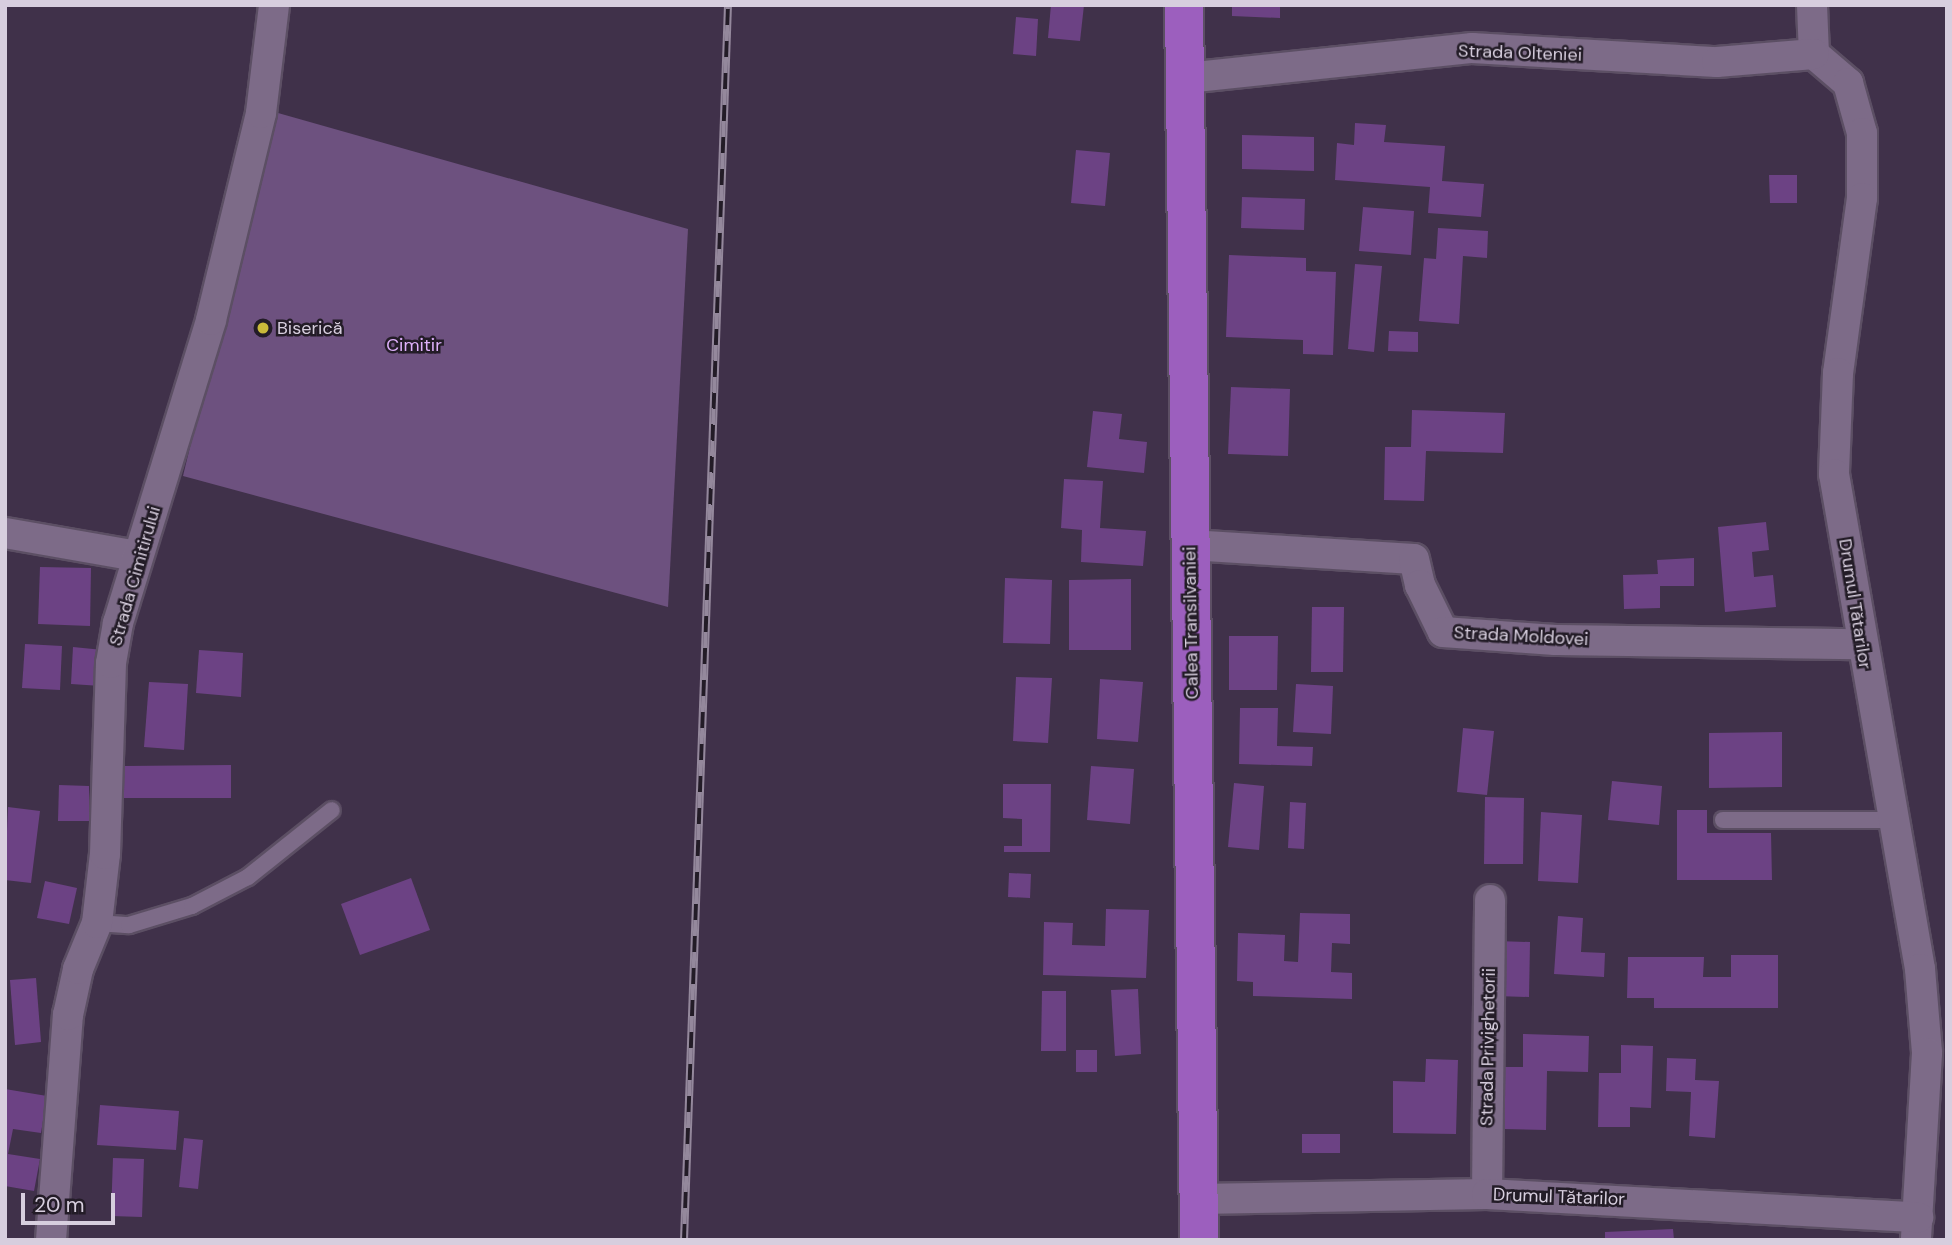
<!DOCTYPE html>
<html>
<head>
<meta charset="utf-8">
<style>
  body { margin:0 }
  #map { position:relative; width:1952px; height:1245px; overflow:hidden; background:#40314a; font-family:"DM Sans",sans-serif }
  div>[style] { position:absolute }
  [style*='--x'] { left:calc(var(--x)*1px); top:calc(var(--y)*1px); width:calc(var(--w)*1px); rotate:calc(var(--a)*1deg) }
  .green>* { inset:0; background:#6d517f }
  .building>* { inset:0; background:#6c4284 }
  .roads { filter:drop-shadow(2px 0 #5c4f64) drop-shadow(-2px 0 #5c4f64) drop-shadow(0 2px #5c4f64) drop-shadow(0 -2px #5c4f64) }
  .service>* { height:16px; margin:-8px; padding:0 8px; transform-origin:8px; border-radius:8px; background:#7d6b88 }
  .minor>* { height:30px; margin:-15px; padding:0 15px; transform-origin:15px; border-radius:15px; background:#7d6b88 }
  .trunk>* { height:38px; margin:-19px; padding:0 19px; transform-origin:19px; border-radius:19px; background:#9c5fbe }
  .rail>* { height:8px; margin-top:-4px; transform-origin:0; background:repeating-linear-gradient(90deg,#231c27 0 16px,#94889c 0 32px); box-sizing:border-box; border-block:2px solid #94889c }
  .dots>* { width:19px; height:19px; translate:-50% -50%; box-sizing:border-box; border:4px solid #231c27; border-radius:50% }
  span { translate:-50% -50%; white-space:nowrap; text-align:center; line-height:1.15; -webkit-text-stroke:5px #231c27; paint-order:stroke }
  .street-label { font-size:18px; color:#d7cede }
  .poi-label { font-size:18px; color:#d7cede }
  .left { translate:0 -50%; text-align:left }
  .park-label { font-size:18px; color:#dfb1fc }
  .frame { position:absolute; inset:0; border:7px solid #d7cede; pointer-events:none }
  .scale { position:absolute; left:21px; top:1193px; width:94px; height:32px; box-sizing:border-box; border:4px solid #d7cede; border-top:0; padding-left:9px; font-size:21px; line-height:24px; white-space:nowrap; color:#d7cede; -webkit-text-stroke:5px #231c27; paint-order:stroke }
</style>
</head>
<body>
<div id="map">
  <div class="green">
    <div style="clip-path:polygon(271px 111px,688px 229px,668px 607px,183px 476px)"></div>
  </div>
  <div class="building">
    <div style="clip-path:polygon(1051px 5px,1084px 5px,1080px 41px,1048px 38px)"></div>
    <div style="clip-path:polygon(1232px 5px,1280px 5px,1280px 18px,1232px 16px)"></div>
    <div style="clip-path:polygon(1016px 17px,1038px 19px,1036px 56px,1013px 54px)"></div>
    <div style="clip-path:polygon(1355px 123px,1386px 125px,1384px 142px,1445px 146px,1442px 181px,1484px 184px,1481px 217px,1428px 213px,1430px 187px,1335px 180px,1337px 143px,1354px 145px)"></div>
    <div style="clip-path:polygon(1242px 135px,1314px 137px,1314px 171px,1242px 169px)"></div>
    <div style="clip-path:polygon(1076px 150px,1110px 153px,1105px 206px,1071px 203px)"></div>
    <div style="clip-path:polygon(1769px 175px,1797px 175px,1797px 203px,1770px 203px)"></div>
    <div style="clip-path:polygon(1242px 197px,1305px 199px,1304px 230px,1241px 228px)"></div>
    <div style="clip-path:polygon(1363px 207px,1414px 211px,1411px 255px,1359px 251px)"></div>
    <div style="clip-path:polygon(1438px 228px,1488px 231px,1487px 258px,1463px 256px,1459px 324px,1419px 321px,1424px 258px,1436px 259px)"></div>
    <div style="clip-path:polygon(1229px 255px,1306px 258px,1306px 271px,1336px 272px,1333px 355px,1303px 354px,1303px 340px,1226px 337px)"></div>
    <div style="clip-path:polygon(1355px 264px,1382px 266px,1374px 352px,1348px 349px)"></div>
    <div style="clip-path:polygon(1389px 331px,1418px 332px,1418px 352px,1388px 351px)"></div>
    <div style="clip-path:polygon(1231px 387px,1290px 389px,1288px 456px,1228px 454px)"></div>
    <div style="clip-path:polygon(1412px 410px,1505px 413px,1503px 453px,1426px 451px,1424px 501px,1384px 500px,1385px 447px,1411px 447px)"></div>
    <div style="clip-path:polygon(1093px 411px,1122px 414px,1119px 439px,1147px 442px,1144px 473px,1087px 467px)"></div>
    <div style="clip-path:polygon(1064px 479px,1103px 481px,1100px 528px,1146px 531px,1143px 566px,1081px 562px,1082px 530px,1061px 528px)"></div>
    <div style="clip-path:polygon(1766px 522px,1769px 550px,1752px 552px,1754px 577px,1773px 575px,1776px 607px,1725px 612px,1718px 527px)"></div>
    <div style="clip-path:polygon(1694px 558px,1694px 586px,1660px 586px,1660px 608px,1624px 609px,1623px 575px,1658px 574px,1657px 560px)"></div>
    <div style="clip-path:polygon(40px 567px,91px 568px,90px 626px,38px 624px)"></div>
    <div style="clip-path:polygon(1005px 578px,1052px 580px,1050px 644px,1003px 643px)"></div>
    <div style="clip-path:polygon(1131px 579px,1131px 650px,1069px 650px,1069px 580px)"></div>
    <div style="clip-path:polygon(1312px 607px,1344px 607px,1343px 672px,1311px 672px)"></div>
    <div style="clip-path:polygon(1229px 636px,1278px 636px,1277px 690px,1229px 690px)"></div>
    <div style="clip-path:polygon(25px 644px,62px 646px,60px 690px,22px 688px)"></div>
    <div style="clip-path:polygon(73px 647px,103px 650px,101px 686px,71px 684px)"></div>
    <div style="clip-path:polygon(199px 650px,243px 653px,241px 697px,196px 693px)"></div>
    <div style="clip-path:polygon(1016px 677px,1052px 678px,1048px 743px,1013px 741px)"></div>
    <div style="clip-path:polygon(1100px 679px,1143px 682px,1138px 742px,1097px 739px)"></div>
    <div style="clip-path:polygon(149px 682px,188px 684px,184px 750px,144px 747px)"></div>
    <div style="clip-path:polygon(1296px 684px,1333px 686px,1331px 734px,1293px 732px)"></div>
    <div style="clip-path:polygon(1240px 708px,1278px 708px,1277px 746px,1313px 747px,1312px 766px,1239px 764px)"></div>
    <div style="clip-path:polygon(1463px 728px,1494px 731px,1487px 795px,1457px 792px)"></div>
    <div style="clip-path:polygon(1782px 732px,1782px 787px,1709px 788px,1709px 733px)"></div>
    <div style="clip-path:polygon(231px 765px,231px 798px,124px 798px,124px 766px)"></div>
    <div style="clip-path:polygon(1091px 766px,1134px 769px,1130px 824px,1087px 820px)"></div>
    <div style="clip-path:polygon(1612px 781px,1662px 786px,1659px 825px,1608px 820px)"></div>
    <div style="clip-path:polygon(1234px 783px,1264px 786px,1259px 850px,1228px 847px)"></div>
    <div style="clip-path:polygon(1003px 784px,1051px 784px,1050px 852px,1004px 852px,1004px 846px,1022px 846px,1022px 819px,1003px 818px)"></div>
    <div style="clip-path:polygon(59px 785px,89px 786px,89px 821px,58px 821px)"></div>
    <div style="clip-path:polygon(1485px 797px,1524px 798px,1523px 864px,1484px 864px)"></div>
    <div style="clip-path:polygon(1290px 802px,1306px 803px,1304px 849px,1288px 848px)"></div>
    <div style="clip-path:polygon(8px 807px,40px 811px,31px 883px,5px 880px)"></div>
    <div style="clip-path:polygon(1677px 810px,1707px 810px,1707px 833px,1771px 833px,1772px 880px,1677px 880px)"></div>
    <div style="clip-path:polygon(1541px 812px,1582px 815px,1578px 883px,1538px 881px)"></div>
    <div style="clip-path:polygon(1009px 873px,1031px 874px,1030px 898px,1008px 897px)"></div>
    <div style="clip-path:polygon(411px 878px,430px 930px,360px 955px,341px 904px)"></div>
    <div style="clip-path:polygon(45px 881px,77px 888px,69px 924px,37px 918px)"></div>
    <div style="clip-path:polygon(1106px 909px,1149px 910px,1146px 978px,1043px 975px,1044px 922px,1073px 923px,1072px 945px,1105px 946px)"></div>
    <div style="clip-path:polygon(1300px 913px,1350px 914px,1350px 944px,1332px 943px,1331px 972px,1352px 973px,1352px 999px,1253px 996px,1253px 982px,1237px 981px,1238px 933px,1285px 935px,1284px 961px,1298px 962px)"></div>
    <div style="clip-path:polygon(1558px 916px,1583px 918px,1581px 952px,1605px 953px,1604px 977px,1554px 974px)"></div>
    <div style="clip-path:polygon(1497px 941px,1530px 942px,1529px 997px,1496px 996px)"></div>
    <div style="clip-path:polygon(1731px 955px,1778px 955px,1778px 1008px,1654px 1008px,1654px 998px,1627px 998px,1628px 957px,1704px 957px,1703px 977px,1731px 977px)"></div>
    <div style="clip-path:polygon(36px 978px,41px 1042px,15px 1045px,10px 980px)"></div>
    <div style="clip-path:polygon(1138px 989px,1141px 1054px,1115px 1056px,1111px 990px)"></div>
    <div style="clip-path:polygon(1042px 991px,1066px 991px,1066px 1051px,1041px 1051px)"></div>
    <div style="clip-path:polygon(1523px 1034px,1589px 1036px,1588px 1072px,1547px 1071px,1546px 1130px,1503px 1129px,1504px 1067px,1523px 1067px)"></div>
    <div style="clip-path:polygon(1621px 1045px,1653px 1046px,1651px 1108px,1630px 1107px,1630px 1127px,1598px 1127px,1599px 1073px,1621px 1073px)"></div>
    <div style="clip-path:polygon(1076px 1050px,1097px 1050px,1097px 1072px,1076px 1072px)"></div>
    <div style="clip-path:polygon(1667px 1058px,1696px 1059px,1695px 1080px,1719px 1081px,1715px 1138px,1689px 1136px,1691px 1092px,1666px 1091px)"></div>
    <div style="clip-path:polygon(1426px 1059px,1458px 1060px,1456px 1134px,1393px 1133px,1393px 1081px,1425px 1082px)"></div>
    <div style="clip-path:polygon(5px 1089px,47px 1096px,41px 1133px,13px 1129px,8px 1154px,40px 1159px,34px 1191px,5px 1186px)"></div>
    <div style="clip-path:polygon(100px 1105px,179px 1111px,176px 1150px,97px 1145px)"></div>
    <div style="clip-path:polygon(1302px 1134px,1340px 1134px,1340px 1153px,1302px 1153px)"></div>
    <div style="clip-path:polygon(184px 1138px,203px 1140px,198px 1189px,179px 1187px)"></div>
    <div style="clip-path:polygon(113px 1158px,144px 1159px,142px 1217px,111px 1216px)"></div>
    <div style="clip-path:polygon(1673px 1229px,1674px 1240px,1605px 1240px,1605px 1232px)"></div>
  </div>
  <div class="roads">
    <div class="service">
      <div style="--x:1723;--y:820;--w:171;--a:0"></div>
      <div style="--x:97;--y:923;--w:32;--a:4"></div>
      <div style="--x:129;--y:925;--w:66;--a:-16.8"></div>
      <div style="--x:192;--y:906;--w:63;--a:-27.4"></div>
      <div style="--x:248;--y:877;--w:107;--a:-38.6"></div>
    </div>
    <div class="minor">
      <div style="--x:1812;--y:5;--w:49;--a:87.7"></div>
      <div style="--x:1814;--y:54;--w:45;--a:40.5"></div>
      <div style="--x:1848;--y:83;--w:52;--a:74.4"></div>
      <div style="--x:1862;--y:133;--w:65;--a:90"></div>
      <div style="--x:1862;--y:198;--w:177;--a:97.8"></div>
      <div style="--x:1838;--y:373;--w:101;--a:92.3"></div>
      <div style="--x:1834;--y:474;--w:502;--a:80.14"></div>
      <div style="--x:1920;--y:969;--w:84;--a:85.2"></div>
      <div style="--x:1927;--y:1053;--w:187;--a:93.4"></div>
      <div style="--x:1186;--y:78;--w:288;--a:-6"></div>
      <div style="--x:1472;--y:48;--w:245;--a:3.3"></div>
      <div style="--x:1717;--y:62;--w:97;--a:-4.7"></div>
      <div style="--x:5;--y:533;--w:134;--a:9.9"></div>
      <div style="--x:1190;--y:545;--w:224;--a:3.6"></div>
      <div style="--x:1414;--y:559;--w:27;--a:77"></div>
      <div style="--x:1420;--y:585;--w:52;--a:63.9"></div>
      <div style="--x:1443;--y:632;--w:112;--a:4.1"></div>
      <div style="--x:1555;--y:640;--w:305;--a:0.8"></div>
      <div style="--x:1487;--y:1194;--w:294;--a:-89.4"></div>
      <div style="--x:1198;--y:1199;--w:289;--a:-1"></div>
      <div style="--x:1487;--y:1194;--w:432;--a:3.1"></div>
      <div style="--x:51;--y:1240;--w:226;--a:-85.7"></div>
      <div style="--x:68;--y:1015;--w:47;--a:-77.7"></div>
      <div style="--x:78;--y:969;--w:50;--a:-67.6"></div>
      <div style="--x:97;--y:923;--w:69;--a:-83.4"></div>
      <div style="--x:105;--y:854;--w:191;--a:-88.2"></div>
      <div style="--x:111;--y:663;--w:41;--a:-80.1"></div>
      <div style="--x:118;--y:623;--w:317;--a:-72.9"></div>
      <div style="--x:211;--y:320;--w:213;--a:-76.4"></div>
      <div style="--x:261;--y:113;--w:109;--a:-83.1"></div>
    </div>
    <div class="trunk">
      <div style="--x:1184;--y:5;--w:1235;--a:89.3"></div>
    </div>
  </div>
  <div class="rail">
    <div style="--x:684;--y:1240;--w:1236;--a:-87.96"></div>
  </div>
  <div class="dots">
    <div style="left:263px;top:328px;background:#caba3a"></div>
  </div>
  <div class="street-label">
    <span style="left:1520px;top:53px;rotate:2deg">Strada Olteniei</span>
    <span style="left:135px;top:576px;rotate:-74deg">Strada Cimitirului</span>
    <span style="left:1855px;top:604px;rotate:81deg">Drumul Tătarilor</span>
    <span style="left:1191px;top:623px;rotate:-91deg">Calea Transilvaniei</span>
    <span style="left:1521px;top:636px;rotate:3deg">Strada Moldovei</span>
    <span style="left:1488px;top:1047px;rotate:-89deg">Strada Privighetorii</span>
    <span style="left:1559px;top:1197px;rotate:2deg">Drumul Tătarilor</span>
  </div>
  <div class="poi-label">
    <span class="left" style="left:277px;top:328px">Biserică</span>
  </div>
  <div class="park-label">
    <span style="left:414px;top:345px">Cimitir</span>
  </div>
  <div class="frame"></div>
  <div class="scale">20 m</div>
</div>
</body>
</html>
